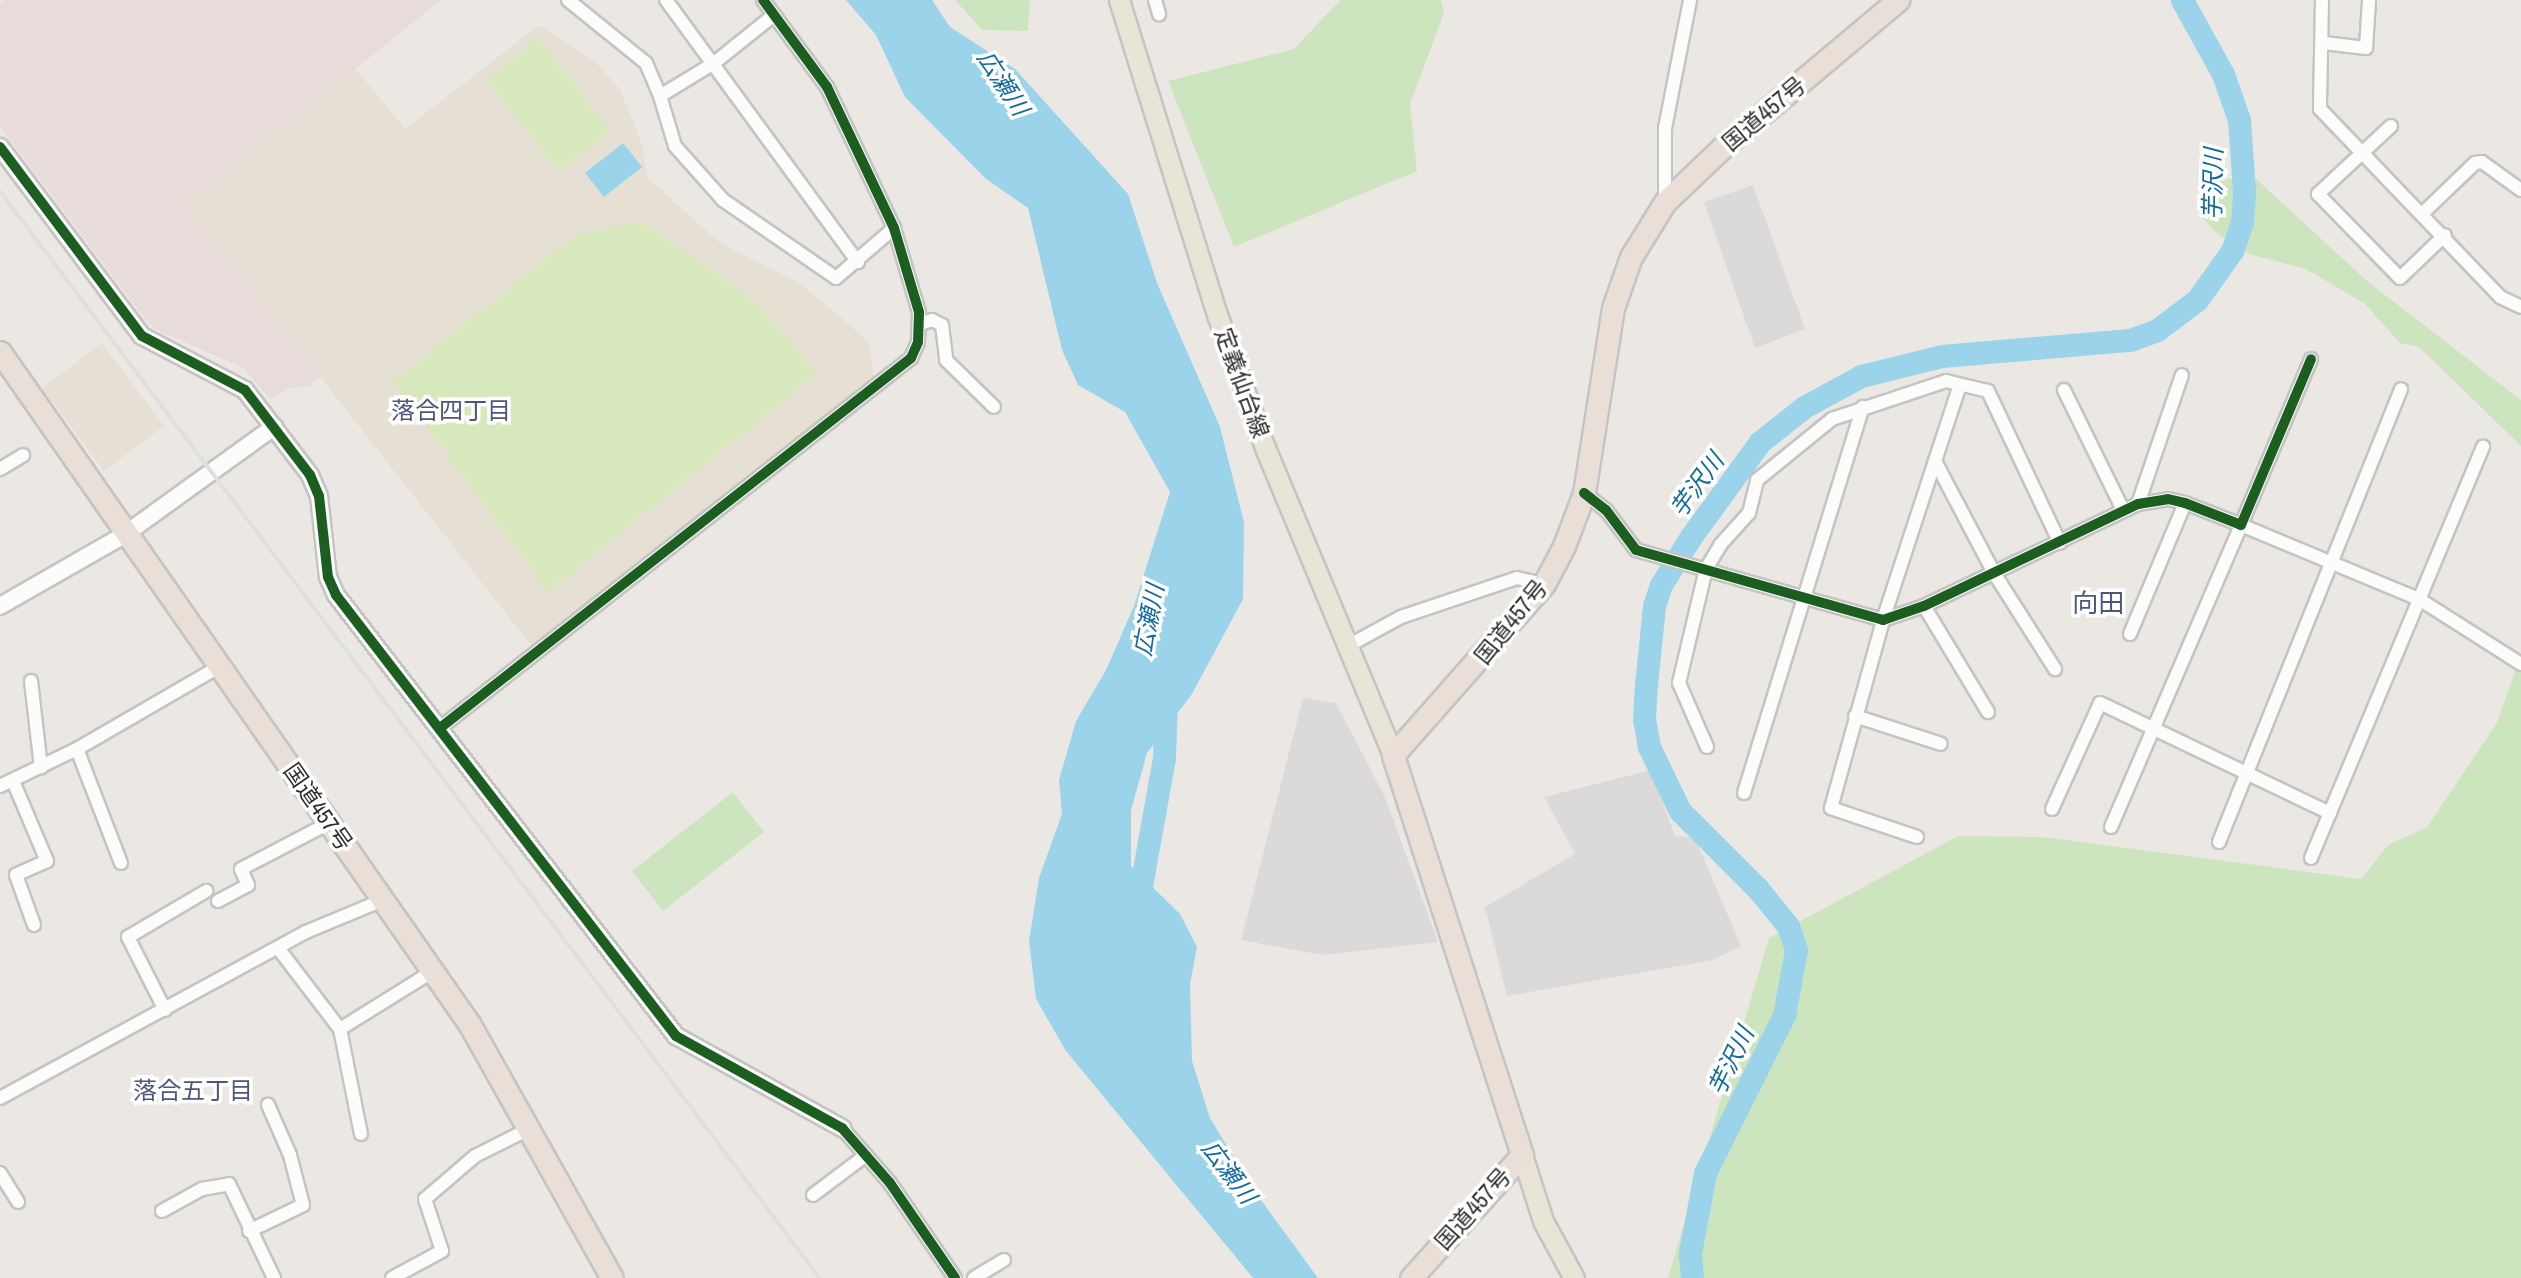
<!DOCTYPE html>
<html>
<head>
<meta charset="utf-8">
<style>
  body { margin:0 }
  #map { position:relative; width:2521px; height:1278px; overflow:hidden; background:#ebe8e4; font-family:"Archivo Narrow","Noto Sans JP",sans-serif }
  div>[style] { position:absolute }
  [style*='--x'] { left:calc(var(--x)*1px); top:calc(var(--y)*1px); width:calc(var(--w)*1px); rotate:calc(var(--a)*1deg) }
  .industrial>* { inset:0; background:#dcd9db }
  .education>* { inset:0; background:#e5e0d3 }
  .medical>* { inset:0; background:#e8dcdb }
  .green>* { inset:0; background:#cde5bf }
  .pitch>* { inset:0; background:#d7e9bc }
  .water>* { inset:0; background:#9bd4ea }
  .river>* { height:23px; margin:-11.5px; padding:0 11.5px; transform-origin:11.5px; border-radius:11.5px; background:#9bd4ea }
  .roads { filter:drop-shadow(2px 0 #c5c4c4) drop-shadow(-2px 0 #c5c4c4) drop-shadow(0 2px #c5c4c4) drop-shadow(0 -2px #c5c4c4) }
  .street>* { height:12px; margin:-6px; padding:0 6px; transform-origin:6px; border-radius:6px; background:#fcfcfb }
  .secondary>* { height:16px; margin:-8px; padding:0 8px; transform-origin:8px; border-radius:8px; background:#fcfcfb }
  .primary>* { height:19px; margin:-9.5px; padding:0 9.5px; transform-origin:9.5px; border-radius:9.5px; background:#e8e4d6 }
  .highway>* { height:21px; margin:-10.5px; padding:0 10.5px; transform-origin:10.5px; border-radius:10.5px; background:#e9dfd6 }
  .rail>* { height:3.5px; margin:-1.75px; padding:0 1.75px; transform-origin:1.75px; border-radius:1.75px; background:#dfdfe0 }
  .cycleway>* { height:10px; margin:-5px; padding:0 5px; transform-origin:5px; border-radius:5px; background:#1b5e20 }
  span { translate:-50% -50%; white-space:nowrap; text-align:center; line-height:1.15; -webkit-text-stroke:7px #fff; paint-order:stroke }
  .street-label { font-size:23px; color:#2e2e2e }
  .water-label { font-size:24px; color:#126a9d; font-style:italic }
  .neighbourhood-label { font-size:24px; color:#4f567e }
  .quarter-label { font-size:26px; color:#4f567e }
</style>
</head>
<body>
<div id="map">
  <div class="industrial">
    <div style="clip-path:polygon(1753px 185px,1805px 329px,1755px 348px,1704px 202px)"></div>
    <div style="clip-path:polygon(1303px 698px,1336px 703px,1385px 797px,1438px 942px,1322px 955px,1241px 940px)"></div>
    <div style="clip-path:polygon(1651px 770px,1675px 836px,1695px 838px,1741px 946px,1713px 960px,1507px 996px,1485px 907px,1575px 854px,1544px 797px)"></div>
  </div>
  <div class="education">
    <div style="clip-path:polygon(539px 25px,594px 61px,620px 89px,643px 147px,647px 177px,720px 243px,799px 283px,842px 318px,869px 343px,874px 378px,534px 649px,185px 205px,355px 68px,405px 129px)"></div>
    <div style="clip-path:polygon(102px 343px,164px 426px,104px 471px,42px 388px)"></div>
  </div>
  <div class="medical">
    <div style="clip-path:polygon(5px 0,441px 0,186px 205px,322px 376px,309px 386px,289px 388px,271px 400px,243px 368px,155px 329px,146px 320px,0 127px,0 4px)"></div>
  </div>
  <div class="green">
    <div style="clip-path:polygon(955px 0,1030px 0,1028px 31px,982px 30px)"></div>
    <div style="clip-path:polygon(1340px 0,1441px 0,1444px 13px,1410px 104px,1417px 171px,1234px 247px,1168px 81px,1294px 49px)"></div>
    <div style="clip-path:polygon(2253px 176px,2367px 281px,2521px 400px,2521px 446px,2419px 347px,2400px 343px,2365px 304px,2306px 269px,2249px 254px,2215px 232px,2202px 217px,2202px 203px,2215px 181px)"></div>
    <div style="clip-path:polygon(2521px 654px,2521px 1278px,1668px 1278px,1769px 938px,1958px 836px,2043px 837px,2361px 879px,2388px 845px,2427px 827px,2497px 723px)"></div>
    <div style="clip-path:polygon(733px 792px,764px 832px,663px 911px,632px 871px)"></div>
  </div>
  <div class="pitch">
    <div style="clip-path:polygon(538px 38px,611px 131px,559px 172px,486px 80px)"></div>
    <div style="clip-path:polygon(640px 220px,758px 303px,817px 374px,548px 592px,393px 381px,573px 237px)"></div>
  </div>
  <div class="water">
    <div style="clip-path:polygon(846px 0,932px 0,950px 27px,1015px 69px,1128px 194px,1157px 283px,1220px 427px,1244px 522px,1243px 599px,1192px 694px,1147px 753px,1131px 810px,1131px 866px,1180px 914px,1197px 947px,1190px 984px,1192px 1061px,1210px 1118px,1255px 1192px,1318px 1278px,1253px 1278px,1066px 1051px,1036px 999px,1029px 941px,1039px 878px,1062px 814px,1059px 780px,1076px 721px,1106px 670px,1134px 606px,1170px 492px,1125px 412px,1078px 385px,1062px 350px,1028px 208px,986px 179px,905px 97px,876px 35px)"></div>
    <div style="clip-path:polygon(623px 143px,642px 167px,604px 197px,585px 173px)"></div>
  </div>
  <div class="river">
    <div style="--x:1137;--y:909;--w:153;--a:-79.9"></div>
    <div style="--x:1164;--y:758;--w:61;--a:-88.1"></div>
    <div style="--x:1692;--y:1278;--w:25;--a:-95"></div>
    <div style="--x:1690;--y:1253;--w:81;--a:-79.4"></div>
    <div style="--x:1705;--y:1173;--w:177;--a:-63.4"></div>
    <div style="--x:1784;--y:1015;--w:66;--a:-79.5"></div>
    <div style="--x:1796;--y:950;--w:25;--a:-108"></div>
    <div style="--x:1788;--y:926;--w:48;--a:-129"></div>
    <div style="--x:1758;--y:889;--w:110;--a:-135"></div>
    <div style="--x:1680;--y:811;--w:71;--a:-115.8"></div>
    <div style="--x:1649;--y:747;--w:27;--a:-100"></div>
    <div style="--x:1644;--y:720;--w:35;--a:-87"></div>
    <div style="--x:1646;--y:685;--w:79;--a:-84.2"></div>
    <div style="--x:1654;--y:606;--w:22;--a:-72"></div>
    <div style="--x:1661;--y:585;--w:55;--a:-58.3"></div>
    <div style="--x:1690;--y:538;--w:119;--a:-53.9"></div>
    <div style="--x:1760;--y:442;--w:56;--a:-38.5"></div>
    <div style="--x:1804;--y:407;--w:65;--a:-28.5"></div>
    <div style="--x:1861;--y:376;--w:83;--a:-13.9"></div>
    <div style="--x:1942;--y:356;--w:189;--a:-4.9"></div>
    <div style="--x:2130;--y:340;--w:29;--a:-20"></div>
    <div style="--x:2157;--y:330;--w:50;--a:-36.9"></div>
    <div style="--x:2197;--y:300;--w:60;--a:-54.5"></div>
    <div style="--x:2232;--y:251;--w:31;--a:-71"></div>
    <div style="--x:2242;--y:222;--w:31;--a:-86"></div>
    <div style="--x:2244;--y:191;--w:71;--a:-94"></div>
    <div style="--x:2239;--y:120;--w:49;--a:-109.2"></div>
    <div style="--x:2223;--y:74;--w:85;--a:-119"></div>
  </div>
  <div class="roads">
    <div class="street">
      <div style="--x:568;--y:0;--w:100;--a:38.9"></div>
      <div style="--x:646;--y:63;--w:36;--a:67"></div>
      <div style="--x:666;--y:0;--w:325;--a:53.8"></div>
      <div style="--x:1155;--y:0;--w:15;--a:74"></div>
      <div style="--x:2322;--y:0;--w:109;--a:91.1"></div>
      <div style="--x:2320;--y:109;--w:260;--a:46.2"></div>
      <div style="--x:2500;--y:297;--w:23;--a:25"></div>
      <div style="--x:774;--y:15;--w:77;--a:141.3"></div>
      <div style="--x:714;--y:63;--w:63;--a:148.6"></div>
      <div style="--x:660;--y:96;--w:52;--a:73.3"></div>
      <div style="--x:675;--y:146;--w:72;--a:48.4"></div>
      <div style="--x:723;--y:200;--w:137;--a:34.6"></div>
      <div style="--x:836;--y:278;--w:77;--a:-40.8"></div>
      <div style="--x:2324;--y:43;--w:42;--a:6.8"></div>
      <div style="--x:2366;--y:48;--w:48;--a:-86.4"></div>
      <div style="--x:2391;--y:126;--w:100;--a:137"></div>
      <div style="--x:2318;--y:194;--w:117;--a:45.7"></div>
      <div style="--x:2400;--y:278;--w:62;--a:-43.7"></div>
      <div style="--x:1665;--y:202;--w:74;--a:-90"></div>
      <div style="--x:1665;--y:128;--w:130;--a:-78.9"></div>
      <div style="--x:2423;--y:213;--w:72;--a:-43.9"></div>
      <div style="--x:2475;--y:163;--w:7;--a:-8"></div>
      <div style="--x:2482;--y:162;--w:48;--a:35.7"></div>
      <div style="--x:920;--y:324;--w:13;--a:-18"></div>
      <div style="--x:932;--y:320;--w:11;--a:27"></div>
      <div style="--x:942;--y:325;--w:35;--a:83"></div>
      <div style="--x:946;--y:360;--w:67;--a:44.4"></div>
      <div style="--x:2064;--y:390;--w:134;--a:63.8"></div>
      <div style="--x:1935;--y:461;--w:127;--a:62.2"></div>
      <div style="--x:1994;--y:573;--w:114;--a:57.6"></div>
      <div style="--x:0;--y:469;--w:27;--a:-31"></div>
      <div style="--x:1584;--y:493;--w:28;--a:38"></div>
      <div style="--x:1606;--y:510;--w:50;--a:53.1"></div>
      <div style="--x:1636;--y:550;--w:257;--a:15.8"></div>
      <div style="--x:1883;--y:620;--w:43;--a:-18.9"></div>
      <div style="--x:1924;--y:606;--w:237;--a:-25.5"></div>
      <div style="--x:2138;--y:504;--w:30;--a:-9"></div>
      <div style="--x:2168;--y:499;--w:17;--a:13"></div>
      <div style="--x:2185;--y:503;--w:60;--a:21.4"></div>
      <div style="--x:2241;--y:525;--w:180;--a:-67.1"></div>
      <div style="--x:2138;--y:504;--w:136;--a:-71.2"></div>
      <div style="--x:1924;--y:606;--w:124;--a:58.9"></div>
      <div style="--x:2130;--y:634;--w:142;--a:-67.2"></div>
      <div style="--x:1346;--y:647;--w:63;--a:-28.6"></div>
      <div style="--x:1401;--y:617;--w:122;--a:-18.6"></div>
      <div style="--x:1517;--y:578;--w:28;--a:13"></div>
      <div style="--x:31;--y:681;--w:87;--a:83.4"></div>
      <div style="--x:1855;--y:716;--w:90;--a:18"></div>
      <div style="--x:440;--y:728;--w:599;--a:-38.15"></div>
      <div style="--x:911;--y:358;--w:17;--a:-66"></div>
      <div style="--x:918;--y:342;--w:30;--a:-88"></div>
      <div style="--x:919;--y:312;--w:88;--a:-106.6"></div>
      <div style="--x:894;--y:228;--w:156;--a:-115.4"></div>
      <div style="--x:827;--y:87;--w:108;--a:-126.3"></div>
      <div style="--x:1707;--y:747;--w:70;--a:-113.6"></div>
      <div style="--x:1679;--y:683;--w:117;--a:-76.7"></div>
      <div style="--x:1706;--y:569;--w:29;--a:-59"></div>
      <div style="--x:1721;--y:544;--w:42;--a:-47.9"></div>
      <div style="--x:1749;--y:513;--w:34;--a:-76"></div>
      <div style="--x:1757;--y:480;--w:97;--a:-39.1"></div>
      <div style="--x:1832;--y:419;--w:120;--a:-18.4"></div>
      <div style="--x:1946;--y:381;--w:43;--a:13.4"></div>
      <div style="--x:1988;--y:391;--w:168;--a:64.7"></div>
      <div style="--x:77;--y:749;--w:122;--a:68.9"></div>
      <div style="--x:13;--y:781;--w:87;--a:67"></div>
      <div style="--x:47;--y:861;--w:34;--a:156"></div>
      <div style="--x:16;--y:875;--w:53;--a:70.2"></div>
      <div style="--x:0;--y:786;--w:85;--a:-25.7"></div>
      <div style="--x:77;--y:749;--w:165;--a:-30.1"></div>
      <div style="--x:1744;--y:793;--w:404;--a:-72.9"></div>
      <div style="--x:2052;--y:809;--w:116;--a:-65.6"></div>
      <div style="--x:2100;--y:703;--w:255;--a:25.6"></div>
      <div style="--x:2111;--y:827;--w:329;--a:-66.7"></div>
      <div style="--x:2241;--y:525;--w:193;--a:22.6"></div>
      <div style="--x:2419;--y:599;--w:121;--a:32.5"></div>
      <div style="--x:1917;--y:837;--w:91;--a:-161.4"></div>
      <div style="--x:1831;--y:808;--w:195;--a:-74.5"></div>
      <div style="--x:1883;--y:620;--w:247;--a:-71.9"></div>
      <div style="--x:2219;--y:842;--w:488;--a:-68.1"></div>
      <div style="--x:2311;--y:858;--w:446;--a:-67.3"></div>
      <div style="--x:218;--y:901;--w:34;--a:-28"></div>
      <div style="--x:248;--y:885;--w:17;--a:-114"></div>
      <div style="--x:241;--y:869;--w:99;--a:-27.6"></div>
      <div style="--x:278;--y:948;--w:102;--a:52.6"></div>
      <div style="--x:340;--y:1029;--w:110;--a:-31.9"></div>
      <div style="--x:165;--y:1010;--w:82;--a:-116.9"></div>
      <div style="--x:128;--y:937;--w:91;--a:-30.5"></div>
      <div style="--x:340;--y:1029;--w:107;--a:78.7"></div>
      <div style="--x:0;--y:1098;--w:348;--a:-28.5"></div>
      <div style="--x:306;--y:932;--w:83;--a:-22.6"></div>
      <div style="--x:842;--y:1128;--w:73;--a:48.9"></div>
      <div style="--x:890;--y:1183;--w:115;--a:55.6"></div>
      <div style="--x:0;--y:1173;--w:34;--a:58"></div>
      <div style="--x:813;--y:1195;--w:66;--a:-37"></div>
      <div style="--x:162;--y:1211;--w:46;--a:-28.8"></div>
      <div style="--x:202;--y:1189;--w:27;--a:-10"></div>
      <div style="--x:229;--y:1184;--w:104;--a:64.4"></div>
      <div style="--x:249;--y:1231;--w:60;--a:-25.7"></div>
      <div style="--x:303;--y:1205;--w:52;--a:-104.6"></div>
      <div style="--x:290;--y:1155;--w:55;--a:-113.7"></div>
      <div style="--x:392;--y:1278;--w:57;--a:-28.4"></div>
      <div style="--x:442;--y:1251;--w:55;--a:-108.1"></div>
      <div style="--x:425;--y:1199;--w:66;--a:-40.7"></div>
      <div style="--x:475;--y:1156;--w:60;--a:-26.6"></div>
      <div style="--x:974;--y:1278;--w:35;--a:-31"></div>
    </div>
    <div class="secondary">
      <div style="--x:0;--y:147;--w:236;--a:53.1"></div>
      <div style="--x:142;--y:336;--w:116;--a:27.7"></div>
      <div style="--x:245;--y:390;--w:107;--a:52.6"></div>
      <div style="--x:310;--y:475;--w:23;--a:67"></div>
      <div style="--x:319;--y:496;--w:81;--a:83.7"></div>
      <div style="--x:328;--y:577;--w:20;--a:66"></div>
      <div style="--x:336;--y:595;--w:557;--a:52.37"></div>
      <div style="--x:676;--y:1036;--w:190;--a:29"></div>
      <div style="--x:0;--y:606;--w:143;--a:-29.8"></div>
      <div style="--x:124;--y:535;--w:185;--a:-35.8"></div>
    </div>
    <div class="primary">
      <div style="--x:1119;--y:0;--w:332;--a:72.7"></div>
      <div style="--x:1218;--y:317;--w:141;--a:70.2"></div>
      <div style="--x:1266;--y:450;--w:330;--a:67.4"></div>
      <div style="--x:1522;--y:1155;--w:69;--a:72.3"></div>
      <div style="--x:1543;--y:1221;--w:65;--a:61.5"></div>
    </div>
    <div class="highway">
      <div style="--x:0;--y:352;--w:821;--a:55.07"></div>
      <div style="--x:470;--y:1025;--w:290;--a:60.7"></div>
      <div style="--x:1411;--y:1278;--w:166;--a:-47.9"></div>
      <div style="--x:1522;--y:1155;--w:420;--a:-107.9"></div>
      <div style="--x:1393;--y:755;--w:228;--a:-48.6"></div>
      <div style="--x:1544;--y:584;--w:43;--a:-62.2"></div>
      <div style="--x:1564;--y:546;--w:57;--a:-69.3"></div>
      <div style="--x:1584;--y:493;--w:187;--a:-81.1"></div>
      <div style="--x:1613;--y:308;--w:54;--a:-70.6"></div>
      <div style="--x:1631;--y:257;--w:65;--a:-58.3"></div>
      <div style="--x:1665;--y:202;--w:80;--a:-43.5"></div>
      <div style="--x:1723;--y:147;--w:229;--a:-40"></div>
    </div>
  </div>
  <div class="rail">
    <div style="--x:0;--y:191;--w:1362;--a:52.97"></div>
  </div>
  <div class="cycleway">
    <div style="--x:0;--y:147;--w:236;--a:53.1"></div>
    <div style="--x:142;--y:336;--w:116;--a:27.7"></div>
    <div style="--x:245;--y:390;--w:107;--a:52.6"></div>
    <div style="--x:310;--y:475;--w:23;--a:67"></div>
    <div style="--x:319;--y:496;--w:81;--a:83.7"></div>
    <div style="--x:328;--y:577;--w:20;--a:66"></div>
    <div style="--x:336;--y:595;--w:557;--a:52.37"></div>
    <div style="--x:676;--y:1036;--w:190;--a:29"></div>
    <div style="--x:842;--y:1128;--w:73;--a:48.9"></div>
    <div style="--x:890;--y:1183;--w:115;--a:55.6"></div>
    <div style="--x:1584;--y:493;--w:28;--a:38"></div>
    <div style="--x:1606;--y:510;--w:50;--a:53.1"></div>
    <div style="--x:1636;--y:550;--w:257;--a:15.8"></div>
    <div style="--x:1883;--y:620;--w:43;--a:-18.9"></div>
    <div style="--x:1924;--y:606;--w:237;--a:-25.5"></div>
    <div style="--x:2138;--y:504;--w:30;--a:-9"></div>
    <div style="--x:2168;--y:499;--w:17;--a:13"></div>
    <div style="--x:2185;--y:503;--w:60;--a:21.4"></div>
    <div style="--x:2241;--y:525;--w:180;--a:-67.1"></div>
    <div style="--x:440;--y:728;--w:599;--a:-38.15"></div>
    <div style="--x:911;--y:358;--w:17;--a:-66"></div>
    <div style="--x:918;--y:342;--w:30;--a:-88"></div>
    <div style="--x:919;--y:312;--w:88;--a:-106.6"></div>
    <div style="--x:894;--y:228;--w:156;--a:-115.4"></div>
    <div style="--x:827;--y:87;--w:108;--a:-126.3"></div>
  </div>
  <div class="street-label">
    <span style="left:1764px;top:114px;rotate:-40deg">国道457号</span>
    <span style="left:1242px;top:383px;rotate:70deg">定義仙台線</span>
    <span style="left:1511px;top:622px;rotate:-51deg">国道457号</span>
    <span style="left:318px;top:807px;rotate:55deg">国道457号</span>
    <span style="left:1473px;top:1209px;rotate:-48deg">国道457号</span>
  </div>
  <div class="water-label">
    <span style="left:1003px;top:83px;rotate:57deg">広瀬川</span>
    <span style="left:2213px;top:184px;rotate:-89deg">芋沢川</span>
    <span style="left:1697px;top:485px;rotate:-54deg">芋沢川</span>
    <span style="left:1149px;top:620px;rotate:-79deg">広瀬川</span>
    <span style="left:1731px;top:1061px;rotate:-64deg">芋沢川</span>
    <span style="left:1229px;top:1172px;rotate:53deg">広瀬川</span>
  </div>
  <div class="neighbourhood-label">
    <span style="left:451px;top:411px">落合四丁目</span>
    <span style="left:193px;top:1091px">落合五丁目</span>
  </div>
  <div class="quarter-label">
    <span style="left:2098px;top:603px">向田</span>
  </div>
</div>
</body>
</html>
